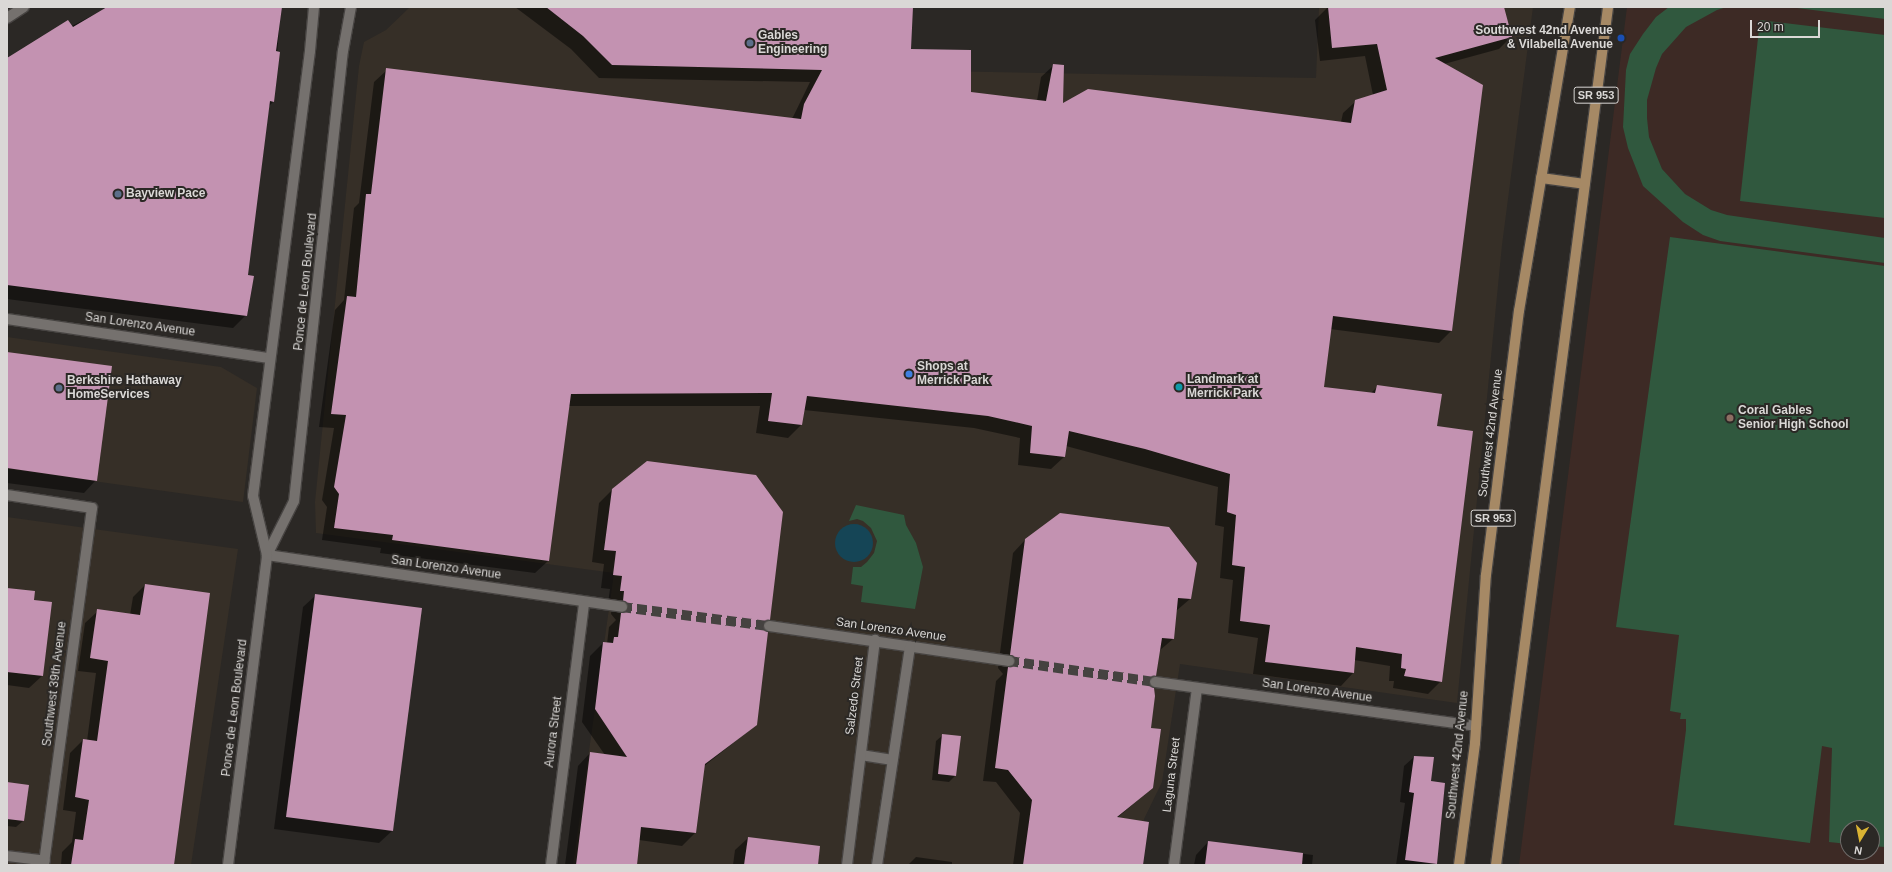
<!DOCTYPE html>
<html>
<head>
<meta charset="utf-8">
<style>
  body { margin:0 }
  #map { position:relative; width:1892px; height:872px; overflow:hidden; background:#2b2825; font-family:Arial,sans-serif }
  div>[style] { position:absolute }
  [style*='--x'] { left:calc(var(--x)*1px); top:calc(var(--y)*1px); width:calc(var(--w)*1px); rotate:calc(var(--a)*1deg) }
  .built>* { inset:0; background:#362f27 }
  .education>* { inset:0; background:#3d2a25 }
  .green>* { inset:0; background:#30583e }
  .water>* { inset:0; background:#154556 }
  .round { border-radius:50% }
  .shadow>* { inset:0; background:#0007 }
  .building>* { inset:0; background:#c392b1 }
  .minor-tunnel>* { height:10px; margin-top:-5px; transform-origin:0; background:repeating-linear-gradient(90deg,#454240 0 10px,transparent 0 15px) }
  .roads { filter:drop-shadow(1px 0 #474442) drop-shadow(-1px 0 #474442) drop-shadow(0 1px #474442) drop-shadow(0 -1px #474442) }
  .minor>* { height:10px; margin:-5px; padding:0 5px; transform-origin:5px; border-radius:5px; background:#75716e }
  .major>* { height:10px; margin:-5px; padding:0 5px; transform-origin:5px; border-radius:5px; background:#a68965 }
  .dots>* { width:11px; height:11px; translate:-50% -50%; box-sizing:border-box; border:2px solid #2b2825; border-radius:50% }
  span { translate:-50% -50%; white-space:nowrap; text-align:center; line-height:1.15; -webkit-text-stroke:4px #2b2825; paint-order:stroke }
  .shield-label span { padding:1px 3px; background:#2b2825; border:1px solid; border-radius:3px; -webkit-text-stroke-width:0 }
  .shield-label { font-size:11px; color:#dad8d6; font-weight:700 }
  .poi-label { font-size:12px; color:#dad8d6; font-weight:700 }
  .right { translate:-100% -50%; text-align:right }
  .left { translate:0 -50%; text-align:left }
  .street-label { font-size:12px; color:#dad8d6 }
  .frame { position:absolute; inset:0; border:8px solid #dad8d6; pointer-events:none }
  .north { position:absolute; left:1840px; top:820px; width:40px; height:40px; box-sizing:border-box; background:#2b2825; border:1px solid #716e6c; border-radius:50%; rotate:190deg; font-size:11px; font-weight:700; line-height:16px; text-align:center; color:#dad8d6 }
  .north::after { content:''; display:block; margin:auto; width:14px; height:18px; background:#dab333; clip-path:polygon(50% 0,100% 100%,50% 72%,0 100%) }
  .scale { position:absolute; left:1750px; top:20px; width:70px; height:18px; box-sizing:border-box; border:2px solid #dad8d6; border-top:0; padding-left:5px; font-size:12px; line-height:14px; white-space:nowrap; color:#dad8d6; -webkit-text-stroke:3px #2b2825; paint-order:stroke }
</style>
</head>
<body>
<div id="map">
  <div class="built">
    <div style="clip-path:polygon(410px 7px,546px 7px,583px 36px,612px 65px,1316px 78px,1319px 7px,1533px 7px,1502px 245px,1457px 703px,1180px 664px,1162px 782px,1144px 819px,1140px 865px,573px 865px,614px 573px,316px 533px,315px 502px,359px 66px,364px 42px,386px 30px)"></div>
    <div style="clip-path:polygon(7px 337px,221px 367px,257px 388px,243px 502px,7px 469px)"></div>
    <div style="clip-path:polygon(7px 517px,238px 549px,191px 865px,7px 865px)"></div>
  </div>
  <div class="education">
    <div style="clip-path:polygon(evenodd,1627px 7px,1885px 7px,1885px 865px,1519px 865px,1627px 7px,1848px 828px,1872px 828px,1872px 852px,1848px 852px,1848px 828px)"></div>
  </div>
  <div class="green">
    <div style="clip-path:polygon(1669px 7px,1727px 7px,1717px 10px,1686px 27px,1662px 54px,1656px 68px,1647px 100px,1647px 118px,1649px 137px,1662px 169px,1685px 194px,1711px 210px,1727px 215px,1885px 238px,1885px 263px,1720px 241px,1703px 235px,1683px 222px,1643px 186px,1628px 148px,1623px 127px,1626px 70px,1630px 54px,1643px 34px,1656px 17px)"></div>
    <div style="clip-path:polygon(1789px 7px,1885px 7px,1885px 19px)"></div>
    <div style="clip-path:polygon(1760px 20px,1885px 35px,1885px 218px,1740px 201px)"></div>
    <div style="clip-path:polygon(1670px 237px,1885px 266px,1885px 847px,1872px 846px,1872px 828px,1848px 828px,1848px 844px,1829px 842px,1832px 748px,1822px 746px,1810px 843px,1674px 825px,1686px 730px,1686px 719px,1680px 719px,1681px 713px,1670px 711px,1679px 635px,1616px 627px)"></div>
    <div style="clip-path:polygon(856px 505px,904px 515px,906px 525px,916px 543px,923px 567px,915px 609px,861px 602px,863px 586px,851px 584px,853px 567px,861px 567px,867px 562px,874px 553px,877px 541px,871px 528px,863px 521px,857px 519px,849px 521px)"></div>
  </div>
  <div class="water">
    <div class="round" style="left:835px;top:524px;width:38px;height:38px"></div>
  </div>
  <div class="shadow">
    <div style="clip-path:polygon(109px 7px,281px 7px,273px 102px,269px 106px,247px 276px,246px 315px,233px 328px,7px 299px,7px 59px)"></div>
    <div style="clip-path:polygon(515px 7px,912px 7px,910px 50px,970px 93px,1037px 101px,1041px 77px,1054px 65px,1062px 104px,1341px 122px,1343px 113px,1356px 101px,1373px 95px,1365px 56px,1320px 61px,1315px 20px,1328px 7px,1503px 7px,1511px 37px,1499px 49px,1444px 64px,1452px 330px,1439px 343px,1330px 329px,1322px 388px,1371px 393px,1378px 386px,1436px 426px,1441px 681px,1428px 694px,1393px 688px,1394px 681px,1389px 681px,1390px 666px,1354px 660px,1353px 673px,1341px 686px,1253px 674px,1258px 638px,1228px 633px,1233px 580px,1220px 578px,1224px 527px,1215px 525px,1218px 487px,1066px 446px,1064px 457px,1051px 469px,1018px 465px,1020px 438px,974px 428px,804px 410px,801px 425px,788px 438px,756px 433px,760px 406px,568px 406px,548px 561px,535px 573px,380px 553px,381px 548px,322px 540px,327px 507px,322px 500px,334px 428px,319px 427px,335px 310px,344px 300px,354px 208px,359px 203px,374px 82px,387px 70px,792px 119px,810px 82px,599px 78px,571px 49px)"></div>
    <div style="clip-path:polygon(7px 353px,96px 480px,84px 493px,7px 483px)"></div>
    <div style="clip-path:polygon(612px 490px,762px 626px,756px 725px,703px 767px,695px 833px,682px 846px,639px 840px,636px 865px,565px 865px,578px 766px,590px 753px,605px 755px,582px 722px,590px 656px,603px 643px,607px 644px,609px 627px,616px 620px,611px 614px,612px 603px,608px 603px,610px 589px,601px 588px,604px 564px,592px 562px,599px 503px)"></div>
    <div style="clip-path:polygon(1025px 540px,1190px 599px,1176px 611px,1173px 639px,1159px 651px,1155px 675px,1148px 682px,1152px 788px,1117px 818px,1142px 865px,1013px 865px,1020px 813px,996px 782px,983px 781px,996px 681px,1003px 674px,998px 668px,1013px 553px)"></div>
    <div style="clip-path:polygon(145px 585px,173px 865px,61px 865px,62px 852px,72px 842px,76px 812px,63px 810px,70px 753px,83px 740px,87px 741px,96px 673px,78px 671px,85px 623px,98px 611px,130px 615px,133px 597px)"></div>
    <div style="clip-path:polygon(7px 589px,33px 601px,42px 676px,29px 688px,7px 685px)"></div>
    <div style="clip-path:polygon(316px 595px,392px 831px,379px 843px,274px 829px,303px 607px)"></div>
    <div style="clip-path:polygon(943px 735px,955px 776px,949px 782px,932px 780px,936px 741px)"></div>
    <div style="clip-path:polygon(1414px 757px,1430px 781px,1435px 865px,1396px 865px,1405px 803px,1400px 802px,1404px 766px)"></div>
    <div style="clip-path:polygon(7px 783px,23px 821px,16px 827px,7px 826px)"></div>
    <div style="clip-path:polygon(748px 838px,817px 865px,733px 865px,735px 850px)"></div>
    <div style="clip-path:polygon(1208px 842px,1313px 855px,1312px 865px,1194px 865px,1196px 855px)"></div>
    <div style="clip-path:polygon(916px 857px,952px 862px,952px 865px,908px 865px)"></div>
  </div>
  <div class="building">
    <div style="clip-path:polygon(107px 7px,282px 7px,276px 51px,280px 52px,274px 102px,270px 101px,248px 275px,254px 276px,247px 316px,7px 285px,7px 58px,68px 20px,73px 27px)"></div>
    <div style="clip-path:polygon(546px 7px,913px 7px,911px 49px,971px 50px,971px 92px,1046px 101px,1053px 64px,1064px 65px,1063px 103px,1088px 89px,1351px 123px,1355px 100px,1387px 90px,1377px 44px,1332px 48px,1328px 7px,1504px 7px,1512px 37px,1435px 58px,1483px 85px,1452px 331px,1333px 316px,1324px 387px,1375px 393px,1377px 385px,1442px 394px,1437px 426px,1473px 431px,1442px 682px,1404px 676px,1406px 669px,1401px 668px,1402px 654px,1356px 647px,1354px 673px,1265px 662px,1270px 625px,1240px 621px,1245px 567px,1232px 565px,1236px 515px,1227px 512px,1230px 474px,1145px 449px,1069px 431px,1065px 457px,1030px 453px,1032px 426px,988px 416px,807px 396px,802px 425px,768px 421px,772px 393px,571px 394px,549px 561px,392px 540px,393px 535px,334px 528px,339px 494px,334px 487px,346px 415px,331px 414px,347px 296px,356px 297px,366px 194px,371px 194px,386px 68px,801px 119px,804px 104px,822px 70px,612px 65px,583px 36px)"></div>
    <div style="clip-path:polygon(7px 352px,112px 366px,97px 481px,7px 468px)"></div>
    <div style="clip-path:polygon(647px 461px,756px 475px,783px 512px,770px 620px,763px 625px,768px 632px,757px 725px,705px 764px,696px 833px,641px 827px,637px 865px,576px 865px,590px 752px,627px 757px,595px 709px,603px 642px,613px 643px,614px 637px,618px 637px,621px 613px,628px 608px,623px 601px,624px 591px,620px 591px,622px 576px,613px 575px,616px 551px,604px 550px,612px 489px)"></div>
    <div style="clip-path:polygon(1060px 513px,1169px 527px,1197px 563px,1191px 599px,1178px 598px,1174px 639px,1162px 638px,1156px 676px,1149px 681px,1154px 688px,1155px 696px,1151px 728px,1161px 729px,1153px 788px,1117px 817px,1149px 822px,1143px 865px,1023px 865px,1032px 800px,1008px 770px,995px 768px,1008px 667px,1015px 662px,1010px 655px,1025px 539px)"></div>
    <div style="clip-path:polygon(145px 584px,210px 593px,174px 865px,71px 865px,75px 839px,83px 840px,89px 800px,75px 797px,83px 739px,97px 741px,108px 661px,90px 658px,97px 609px,140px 615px)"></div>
    <div style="clip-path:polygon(7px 588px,35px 591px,34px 600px,52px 602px,43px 676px,7px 672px)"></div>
    <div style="clip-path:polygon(315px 594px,422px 608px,393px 831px,286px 817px)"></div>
    <div style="clip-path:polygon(942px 734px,961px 736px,956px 776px,938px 774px)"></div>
    <div style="clip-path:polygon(1414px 756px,1434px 757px,1431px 781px,1445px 783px,1437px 864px,1405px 860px,1414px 793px,1409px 792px)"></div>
    <div style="clip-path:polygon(7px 782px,29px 785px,24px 821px,7px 819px)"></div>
    <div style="clip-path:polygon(748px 837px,820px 846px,818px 865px,744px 865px)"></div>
    <div style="clip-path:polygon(1208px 841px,1303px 853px,1302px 865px,1205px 865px)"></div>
  </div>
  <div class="minor-tunnel">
    <div style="--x:622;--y:607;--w:148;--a:7.4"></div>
    <div style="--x:1009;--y:661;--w:148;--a:8.2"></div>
  </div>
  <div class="roads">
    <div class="minor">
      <div style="--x:7;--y:18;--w:20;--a:-33"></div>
      <div style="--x:7;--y:319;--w:265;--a:8.5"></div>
      <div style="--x:7;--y:495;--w:86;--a:8.7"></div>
      <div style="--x:92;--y:508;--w:360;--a:97.7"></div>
      <div style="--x:267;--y:555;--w:60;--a:-63.4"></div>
      <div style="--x:294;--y:501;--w:453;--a:-83.8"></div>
      <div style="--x:343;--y:51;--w:45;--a:-79.7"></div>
      <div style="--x:267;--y:555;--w:359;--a:8.3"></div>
      <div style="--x:769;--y:626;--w:243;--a:8.3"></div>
      <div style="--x:1155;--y:682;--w:324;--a:7.8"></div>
      <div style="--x:861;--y:755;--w:32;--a:9"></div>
      <div style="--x:7;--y:856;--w:38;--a:7"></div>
      <div style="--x:228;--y:865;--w:312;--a:-82.8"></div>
      <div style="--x:267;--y:555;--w:61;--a:-103.3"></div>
      <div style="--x:253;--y:496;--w:449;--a:-82.7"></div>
      <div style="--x:310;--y:51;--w:44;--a:-84.8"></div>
      <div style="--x:551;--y:865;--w:265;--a:-82.8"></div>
      <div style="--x:847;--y:865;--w:227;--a:-82.9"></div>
      <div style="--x:877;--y:865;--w:221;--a:-81.4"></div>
      <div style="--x:1174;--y:865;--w:178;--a:-82.6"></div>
    </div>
    <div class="major">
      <div style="--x:1541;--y:178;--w:44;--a:7.8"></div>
      <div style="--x:1459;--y:865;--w:123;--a:-82.5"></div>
      <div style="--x:1475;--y:743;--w:168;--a:-86.3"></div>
      <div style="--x:1486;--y:575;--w:266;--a:-82.9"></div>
      <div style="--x:1519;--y:311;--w:308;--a:-80.5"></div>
      <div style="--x:1496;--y:865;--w:865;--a:-82.56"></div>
    </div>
  </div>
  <div class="dots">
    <div style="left:1621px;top:38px;background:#1a4fb4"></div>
    <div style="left:750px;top:43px;background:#5c6f8a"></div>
    <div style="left:118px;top:194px;background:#5c6f8a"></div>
    <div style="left:909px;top:374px;background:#3f7fe0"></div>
    <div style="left:1179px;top:387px;background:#0f9aa8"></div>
    <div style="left:59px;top:388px;background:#5c6f8a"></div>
    <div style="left:1730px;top:418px;background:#8d6e63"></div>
  </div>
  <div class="shield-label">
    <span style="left:1596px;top:95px">SR 953</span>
    <span style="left:1493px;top:518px">SR 953</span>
  </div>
  <div class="poi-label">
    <span class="right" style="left:1613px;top:38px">Southwest 42nd Avenue<br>&amp; Vilabella Avenue</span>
    <span class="left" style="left:758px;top:43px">Gables<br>Engineering</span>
    <span class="left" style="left:126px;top:194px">Bayview Pace</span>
    <span class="left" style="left:917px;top:374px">Shops at<br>Merrick Park</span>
    <span class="left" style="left:1187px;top:387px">Landmark at<br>Merrick Park</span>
    <span class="left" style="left:67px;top:388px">Berkshire Hathaway<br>HomeServices</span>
    <span class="left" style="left:1738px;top:418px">Coral Gables<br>Senior High School</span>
  </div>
  <div class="street-label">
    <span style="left:306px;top:282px;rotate:-84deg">Ponce de Leon Boulevard</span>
    <span style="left:140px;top:325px;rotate:8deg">San Lorenzo Avenue</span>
    <span style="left:1491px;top:433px;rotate:-83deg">Southwest 42nd Avenue</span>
    <span style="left:446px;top:568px;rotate:8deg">San Lorenzo Avenue</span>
    <span style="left:891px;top:630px;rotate:8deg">San Lorenzo Avenue</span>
    <span style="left:55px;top:684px;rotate:-83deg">Southwest 39th Avenue</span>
    <span style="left:1317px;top:691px;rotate:8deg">San Lorenzo Avenue</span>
    <span style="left:855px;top:696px;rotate:-83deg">Salzedo Street</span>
    <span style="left:235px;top:708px;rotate:-83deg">Ponce de Leon Boulevard</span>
    <span style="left:554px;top:732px;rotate:-83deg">Aurora Street</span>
    <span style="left:1458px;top:755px;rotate:-84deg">Southwest 42nd Avenue</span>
    <span style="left:1172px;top:775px;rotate:-83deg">Laguna Street</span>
  </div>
  <div class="frame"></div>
  <div class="north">N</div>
  <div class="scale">20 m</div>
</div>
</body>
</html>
